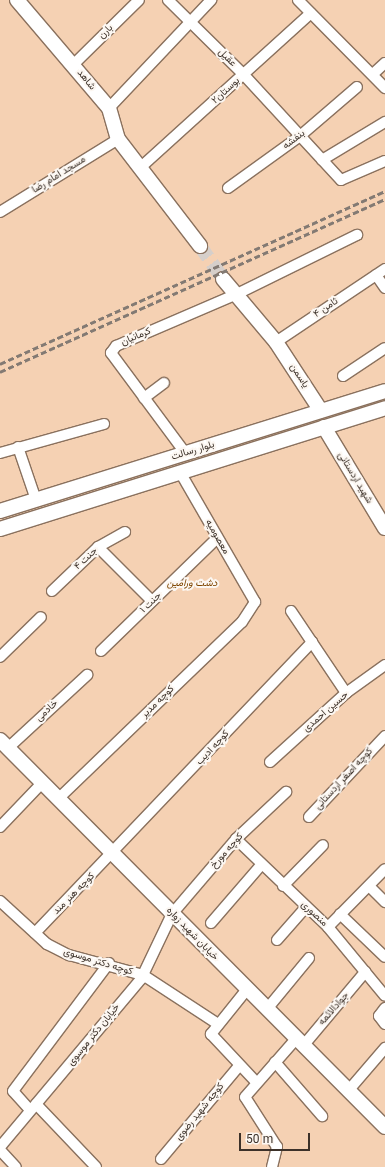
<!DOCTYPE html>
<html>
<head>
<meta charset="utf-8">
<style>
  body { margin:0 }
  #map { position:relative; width:385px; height:1167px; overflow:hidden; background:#fcf7f2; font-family:Georgia,Vazirmatn,serif }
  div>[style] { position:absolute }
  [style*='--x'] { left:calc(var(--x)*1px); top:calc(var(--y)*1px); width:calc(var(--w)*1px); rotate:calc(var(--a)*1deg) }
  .green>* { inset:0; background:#f5d1b3 }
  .secondary-tunnel>* { height:14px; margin-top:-7px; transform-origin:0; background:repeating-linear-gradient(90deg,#d6cfca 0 14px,transparent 0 21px) }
  .roads { filter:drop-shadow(1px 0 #8a715e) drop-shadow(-1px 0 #8a715e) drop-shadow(0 1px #8a715e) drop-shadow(0 -1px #8a715e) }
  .street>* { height:10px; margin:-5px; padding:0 5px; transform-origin:5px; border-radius:5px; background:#fff }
  .secondary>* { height:14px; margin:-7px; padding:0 7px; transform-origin:7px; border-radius:7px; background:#fff }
  .rail>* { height:3px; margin-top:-1.5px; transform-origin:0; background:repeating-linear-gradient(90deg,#837a73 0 6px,transparent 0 9px) }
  span { translate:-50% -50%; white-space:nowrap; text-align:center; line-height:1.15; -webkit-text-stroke:4px #fcf7f2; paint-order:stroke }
  .street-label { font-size:10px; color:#3c3129 }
  .park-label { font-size:10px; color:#7f4601; font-style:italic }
  .scale { position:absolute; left:239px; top:1133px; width:71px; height:18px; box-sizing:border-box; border:2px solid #3c3129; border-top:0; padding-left:5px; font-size:12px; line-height:14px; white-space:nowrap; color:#3c3129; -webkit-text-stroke:3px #fcf7f2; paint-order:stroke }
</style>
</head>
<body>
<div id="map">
  <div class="green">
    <div style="clip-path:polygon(0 0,385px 0,385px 1167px,0 1167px)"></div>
  </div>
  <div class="secondary-tunnel">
    <div style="--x:200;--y:246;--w:40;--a:55.1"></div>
  </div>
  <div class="roads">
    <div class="street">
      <div style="--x:168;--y:0;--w:107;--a:44.6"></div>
      <div style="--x:244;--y:75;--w:143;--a:47.3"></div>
      <div style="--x:341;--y:180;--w:48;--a:-23.4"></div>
      <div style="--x:298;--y:0;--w:124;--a:45.3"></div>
      <div style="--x:74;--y:64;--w:91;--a:-44.6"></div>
      <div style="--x:373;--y:74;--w:16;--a:-43"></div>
      <div style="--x:109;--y:108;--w:149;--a:-46.6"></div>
      <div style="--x:322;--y:160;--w:74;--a:-31.1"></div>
      <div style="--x:141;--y:167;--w:229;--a:-42.2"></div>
      <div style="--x:228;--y:188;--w:89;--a:-35.8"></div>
      <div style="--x:300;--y:136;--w:75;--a:-40.7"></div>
      <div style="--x:0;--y:212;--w:139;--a:-31.7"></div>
      <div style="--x:376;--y:275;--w:16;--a:55"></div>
      <div style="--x:276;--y:342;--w:131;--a:-33.8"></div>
      <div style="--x:343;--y:376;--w:50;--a:-33.7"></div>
      <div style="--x:144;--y:398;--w:25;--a:-37"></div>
      <div style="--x:18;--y:447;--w:56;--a:71.2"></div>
      <div style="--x:0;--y:453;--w:108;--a:-15.6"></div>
      <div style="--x:186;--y:454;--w:126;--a:-126.6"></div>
      <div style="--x:111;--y:353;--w:9;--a:-54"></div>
      <div style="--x:116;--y:346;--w:132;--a:-23.3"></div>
      <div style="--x:237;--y:294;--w:134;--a:-26.2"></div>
      <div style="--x:98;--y:547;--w:76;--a:45"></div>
      <div style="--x:52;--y:591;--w:64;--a:-43.7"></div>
      <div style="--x:98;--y:547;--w:31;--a:-29"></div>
      <div style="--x:291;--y:611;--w:99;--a:56.1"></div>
      <div style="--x:101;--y:651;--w:162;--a:-44.2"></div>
      <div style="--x:0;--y:657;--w:57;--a:-44.3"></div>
      <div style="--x:8;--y:748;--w:108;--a:-42.7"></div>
      <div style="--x:270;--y:762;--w:103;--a:-42.2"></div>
      <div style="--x:346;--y:693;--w:48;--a:-35.7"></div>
      <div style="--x:58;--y:799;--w:255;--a:-43.9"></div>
      <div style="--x:242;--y:622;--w:24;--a:-57"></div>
      <div style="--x:255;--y:602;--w:150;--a:-120"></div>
      <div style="--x:309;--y:817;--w:111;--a:-46.8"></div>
      <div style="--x:0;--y:827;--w:61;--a:-46.3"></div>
      <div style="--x:236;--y:839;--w:127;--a:43.7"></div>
      <div style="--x:328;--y:927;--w:89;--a:50.4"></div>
      <div style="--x:283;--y:886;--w:57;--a:-45.7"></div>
      <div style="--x:369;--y:886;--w:23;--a:45"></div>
      <div style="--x:0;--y:901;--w:64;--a:42.5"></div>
      <div style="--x:47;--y:944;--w:25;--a:27"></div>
      <div style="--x:69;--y:955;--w:77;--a:15.1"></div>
      <div style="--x:143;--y:975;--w:90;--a:33.2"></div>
      <div style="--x:340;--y:914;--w:62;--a:43.7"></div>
      <div style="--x:211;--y:923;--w:77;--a:-49.2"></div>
      <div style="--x:328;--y:927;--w:81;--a:-45.5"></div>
      <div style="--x:35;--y:933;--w:402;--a:-46.4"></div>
      <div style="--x:277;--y:940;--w:44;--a:-48.7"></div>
      <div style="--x:244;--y:993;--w:53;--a:128.8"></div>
      <div style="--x:211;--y:1034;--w:66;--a:46.8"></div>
      <div style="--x:385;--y:1008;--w:10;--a:127"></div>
      <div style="--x:379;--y:1016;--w:10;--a:53"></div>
      <div style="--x:267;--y:1009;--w:66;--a:-50.5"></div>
      <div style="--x:303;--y:1046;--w:97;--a:-50"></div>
      <div style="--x:275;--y:1062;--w:72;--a:49"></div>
      <div style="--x:348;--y:1091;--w:57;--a:-49.3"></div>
      <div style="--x:36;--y:1104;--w:87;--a:46.4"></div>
      <div style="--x:30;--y:1110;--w:25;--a:-132"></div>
      <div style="--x:13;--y:1091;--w:160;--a:-53.1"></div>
      <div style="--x:0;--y:1147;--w:219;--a:-50"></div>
      <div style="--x:141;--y:979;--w:72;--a:-64.5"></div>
      <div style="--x:172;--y:914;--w:99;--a:-49.5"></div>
      <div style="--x:236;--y:839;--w:69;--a:-43.2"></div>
      <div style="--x:0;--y:1150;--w:23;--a:47"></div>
      <div style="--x:161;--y:1159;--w:121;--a:-50"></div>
      <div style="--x:272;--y:1167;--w:21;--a:-76"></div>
      <div style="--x:277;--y:1147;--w:59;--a:-122.6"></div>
      <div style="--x:245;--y:1097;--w:77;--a:-48.7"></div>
    </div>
    <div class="secondary">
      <div style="--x:17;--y:0;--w:142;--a:49.6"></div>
      <div style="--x:109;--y:108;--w:32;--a:74"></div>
      <div style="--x:118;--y:139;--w:135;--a:52.5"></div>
      <div style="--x:223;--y:279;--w:82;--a:49.9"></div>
      <div style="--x:276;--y:342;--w:82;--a:56.9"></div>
      <div style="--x:324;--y:427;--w:118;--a:58.9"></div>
      <div style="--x:0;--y:511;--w:403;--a:-17.3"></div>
      <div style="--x:0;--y:529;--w:404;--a:-17.4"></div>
      <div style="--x:0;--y:740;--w:546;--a:45.15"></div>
    </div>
  </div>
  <div class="rail">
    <div style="--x:0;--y:364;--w:422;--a:-24.2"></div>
    <div style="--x:0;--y:372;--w:422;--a:-24.2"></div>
  </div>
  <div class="street-label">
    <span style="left:106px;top:32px;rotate:-45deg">بارن</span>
    <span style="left:227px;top:58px;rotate:45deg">عقیل</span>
    <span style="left:86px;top:80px;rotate:51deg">شاهد</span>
    <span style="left:226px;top:91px;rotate:-42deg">بوستان۲</span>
    <span style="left:294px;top:140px;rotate:-37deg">بنفشه</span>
    <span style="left:59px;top:175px;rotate:-32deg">مسجد امام رضا</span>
    <span style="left:326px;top:308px;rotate:-34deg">ثامن ۴</span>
    <span style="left:136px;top:337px;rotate:-23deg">کرمانیان</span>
    <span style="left:299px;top:376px;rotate:57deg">یاسمن</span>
    <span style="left:193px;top:451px;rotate:-17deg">بلوار رسالت</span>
    <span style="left:355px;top:478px;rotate:59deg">شهید اردستانی</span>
    <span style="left:217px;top:537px;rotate:60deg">معصومیه</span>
    <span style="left:86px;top:559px;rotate:-43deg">جنت ۴</span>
    <span style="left:151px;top:603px;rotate:-44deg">جنت ۱</span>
    <span style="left:158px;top:702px;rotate:-44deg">کوچه مدیر</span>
    <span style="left:47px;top:711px;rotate:-43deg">خادمی</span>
    <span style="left:326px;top:712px;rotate:-41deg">حسین احمدی</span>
    <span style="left:213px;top:748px;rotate:-47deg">کوچه ادیب</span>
    <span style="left:344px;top:779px;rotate:-47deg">کوچه اصغر اردستانی</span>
    <span style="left:227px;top:851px;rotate:-48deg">کوچه مورخ</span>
    <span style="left:74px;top:894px;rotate:-45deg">کوچه هنر مند</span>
    <span style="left:314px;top:914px;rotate:43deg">منصوری</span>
    <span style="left:192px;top:934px;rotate:46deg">خیابان شهید زواره</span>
    <span style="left:98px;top:962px;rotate:17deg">کوچه دکتر موسوی</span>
    <span style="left:334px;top:1009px;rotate:-49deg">جوادالائمه</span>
    <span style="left:94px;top:1035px;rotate:-51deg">خیابان دکتر موسوی</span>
    <span style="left:200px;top:1112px;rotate:-51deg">کوچه شهید رضوی</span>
  </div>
  <div class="park-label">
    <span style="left:192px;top:584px">دشت ورامین</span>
  </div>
  <div class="scale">50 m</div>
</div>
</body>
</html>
